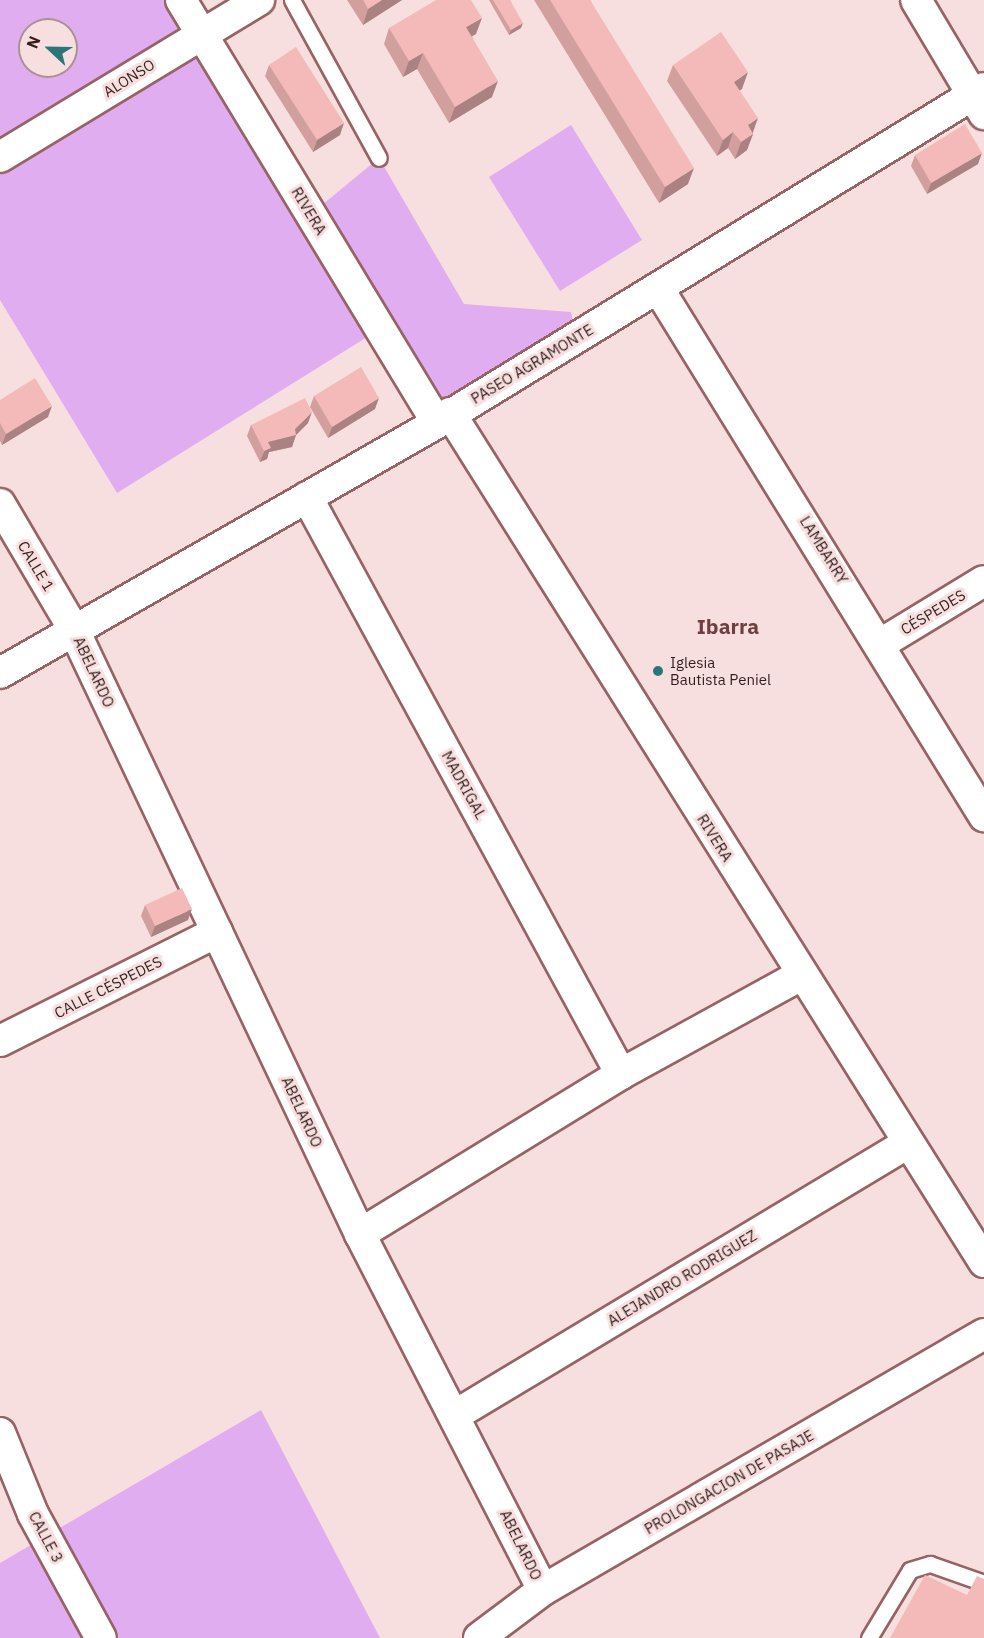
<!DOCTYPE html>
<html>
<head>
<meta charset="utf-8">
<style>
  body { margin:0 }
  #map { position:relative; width:984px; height:1638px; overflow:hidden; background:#f8dfdf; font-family:"IBM Plex Sans",sans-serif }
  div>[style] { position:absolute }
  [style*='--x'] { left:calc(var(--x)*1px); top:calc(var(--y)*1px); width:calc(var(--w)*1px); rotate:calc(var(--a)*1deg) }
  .green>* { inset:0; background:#e1adf1 }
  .roads { filter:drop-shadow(2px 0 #976364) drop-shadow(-2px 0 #976364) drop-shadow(0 2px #976364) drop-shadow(0 -2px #976364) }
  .lane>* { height:15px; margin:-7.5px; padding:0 7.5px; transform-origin:7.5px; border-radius:7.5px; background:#fff }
  .street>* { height:30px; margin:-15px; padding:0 15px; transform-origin:15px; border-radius:15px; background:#fff }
  .wall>* { inset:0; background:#d29f9f }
  .shaded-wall>* { inset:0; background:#ab8282 }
  .building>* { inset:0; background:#f4b9b9 }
  .dots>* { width:16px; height:16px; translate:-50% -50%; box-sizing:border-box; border:3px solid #f8dfdf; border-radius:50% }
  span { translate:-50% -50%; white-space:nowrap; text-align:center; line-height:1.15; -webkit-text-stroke:6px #f8dfdf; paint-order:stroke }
  .street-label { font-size:15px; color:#331e1e }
  .poi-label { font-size:15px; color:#331e1e }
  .left { translate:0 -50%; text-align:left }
  .district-label { font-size:21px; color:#703f41; font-weight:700 }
  .north { position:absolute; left:18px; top:18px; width:60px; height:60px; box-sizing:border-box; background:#f8dfdf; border:2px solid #a99292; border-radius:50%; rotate:292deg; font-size:16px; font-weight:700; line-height:24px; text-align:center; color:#331e1e }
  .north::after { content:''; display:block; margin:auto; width:21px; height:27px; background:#2a7577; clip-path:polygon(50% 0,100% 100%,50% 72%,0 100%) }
</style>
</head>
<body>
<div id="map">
  <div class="green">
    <div style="clip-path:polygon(evenodd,0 0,181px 0,311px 214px,379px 158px,464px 304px,571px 312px,576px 337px,437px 423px,380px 329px,117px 493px,0 300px,0 0,30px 30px,66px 30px,66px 66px,30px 66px,30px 30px)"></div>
    <div style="clip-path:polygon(571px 125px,642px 240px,560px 291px,489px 177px)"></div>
    <div style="clip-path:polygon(261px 1410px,380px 1638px,0 1638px,0 1563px)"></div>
  </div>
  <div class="roads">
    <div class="lane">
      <div style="--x:292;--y:0;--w:180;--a:61.2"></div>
      <div style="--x:869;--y:1638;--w:79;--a:-58.9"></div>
      <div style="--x:910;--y:1570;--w:21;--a:-17"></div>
      <div style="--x:930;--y:1564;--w:57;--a:19.4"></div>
    </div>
    <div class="street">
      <div style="--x:181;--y:0;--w:494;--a:58.8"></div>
      <div style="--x:916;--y:0;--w:133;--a:59.2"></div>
      <div style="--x:0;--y:157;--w:303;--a:-31.2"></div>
      <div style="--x:658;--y:288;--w:621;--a:58.31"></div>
      <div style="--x:450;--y:413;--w:1003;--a:57.83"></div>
      <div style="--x:307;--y:497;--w:657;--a:61.45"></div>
      <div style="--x:0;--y:504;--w:144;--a:59.5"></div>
      <div style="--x:73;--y:628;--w:671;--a:64.66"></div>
      <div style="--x:360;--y:1234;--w:400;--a:62.8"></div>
      <div style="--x:882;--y:643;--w:119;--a:-31.3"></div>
      <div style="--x:0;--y:673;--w:503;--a:-29.77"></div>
      <div style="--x:437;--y:423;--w:641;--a:-31.48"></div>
      <div style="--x:0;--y:1041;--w:243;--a:-26.7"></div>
      <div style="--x:360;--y:1234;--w:306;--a:-31.5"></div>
      <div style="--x:621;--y:1074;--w:205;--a:-28.8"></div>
      <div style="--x:457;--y:1414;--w:526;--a:-31"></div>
      <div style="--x:0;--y:1433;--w:87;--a:67.8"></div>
      <div style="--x:33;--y:1514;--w:141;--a:61.3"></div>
      <div style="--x:479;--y:1638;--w:80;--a:-36.9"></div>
      <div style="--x:543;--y:1590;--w:510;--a:-30.14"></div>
    </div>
  </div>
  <div class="wall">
    <div style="clip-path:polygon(347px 0,402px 0,363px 25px)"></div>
    <div style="clip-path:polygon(489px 0,510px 0,521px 28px,509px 35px)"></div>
    <div style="clip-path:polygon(534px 0,590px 0,688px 184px,659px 203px)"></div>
    <div style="clip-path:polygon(389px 28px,476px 34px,472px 36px,492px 97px,449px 123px,417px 69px,403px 77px,384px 44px)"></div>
    <div style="clip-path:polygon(269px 65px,340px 135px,313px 152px,265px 76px)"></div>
    <div style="clip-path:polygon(673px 65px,742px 89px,739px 90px,753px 134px,747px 150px,735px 159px,728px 148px,717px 156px,667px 81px)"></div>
    <div style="clip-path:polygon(915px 155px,978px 164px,927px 194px,911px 166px)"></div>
    <div style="clip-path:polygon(314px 396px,375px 409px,328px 438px,310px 407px)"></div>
    <div style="clip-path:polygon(0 400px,48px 417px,2px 445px,0 441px)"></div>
    <div style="clip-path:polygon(308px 423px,296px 435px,292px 447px,269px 452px,267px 459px,260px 462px,247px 436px,251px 425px)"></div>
    <div style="clip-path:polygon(145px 905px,188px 920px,151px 937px,141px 916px)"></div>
  </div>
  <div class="shaded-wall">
    <div style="clip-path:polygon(382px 0,402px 0,363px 25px,368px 9px)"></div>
    <div style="clip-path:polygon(482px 18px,476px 34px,460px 43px,466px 27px)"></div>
    <div style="clip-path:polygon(523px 23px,521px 28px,509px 35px,511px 30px)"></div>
    <div style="clip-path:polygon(423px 53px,417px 69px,403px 77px,409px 61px)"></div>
    <div style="clip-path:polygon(748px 72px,742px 89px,728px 98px,734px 82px)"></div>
    <div style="clip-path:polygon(498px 81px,492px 97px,449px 123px,455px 107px)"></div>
    <div style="clip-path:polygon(758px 118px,752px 135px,748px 125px)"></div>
    <div style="clip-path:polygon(344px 123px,340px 135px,313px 152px,317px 140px)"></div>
    <div style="clip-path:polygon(733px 132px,728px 148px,717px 156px,723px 140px)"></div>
    <div style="clip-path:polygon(753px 134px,747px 150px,735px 159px,741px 142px)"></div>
    <div style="clip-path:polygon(982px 153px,978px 164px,927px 194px,931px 183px)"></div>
    <div style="clip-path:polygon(694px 168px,688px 184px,659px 203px,665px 187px)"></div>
    <div style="clip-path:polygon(379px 398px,375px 409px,328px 438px,332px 427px)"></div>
    <div style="clip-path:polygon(52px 406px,48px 417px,2px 445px,6px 434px)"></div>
    <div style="clip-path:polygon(312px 412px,308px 423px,295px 436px,296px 435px,292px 447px,269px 452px,267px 459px,260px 462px,268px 442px,295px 429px)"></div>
    <div style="clip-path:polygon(192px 909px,188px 920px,151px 937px,155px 926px)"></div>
  </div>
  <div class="building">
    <div style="clip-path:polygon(363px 0,382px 0,368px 9px)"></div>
    <div style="clip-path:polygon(436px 0,471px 0,482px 18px,466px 27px,498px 81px,455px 107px,423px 53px,409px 61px,389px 28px)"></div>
    <div style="clip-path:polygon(493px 0,510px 0,523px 23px,511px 30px)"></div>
    <div style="clip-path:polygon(550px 0,590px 0,694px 168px,665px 187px)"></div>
    <div style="clip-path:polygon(721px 32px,748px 72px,734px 82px,758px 118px,748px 125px,753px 134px,741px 142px,733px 132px,723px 140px,673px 65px)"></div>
    <div style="clip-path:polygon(296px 47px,344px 123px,317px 140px,269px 65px)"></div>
    <div style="clip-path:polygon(965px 124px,982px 153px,931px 183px,915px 155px)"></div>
    <div style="clip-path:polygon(361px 367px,379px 398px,332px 427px,314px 396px)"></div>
    <div style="clip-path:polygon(35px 378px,52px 406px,6px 434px,0 423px,0 400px)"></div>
    <div style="clip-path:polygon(305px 398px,312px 412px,295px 429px,296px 435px,268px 442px,271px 448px,264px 451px,251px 425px)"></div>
    <div style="clip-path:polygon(182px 888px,192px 909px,155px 926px,145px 905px)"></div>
    <div style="clip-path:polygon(925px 1575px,967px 1595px,977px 1576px,984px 1579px,984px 1638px,890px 1638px)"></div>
  </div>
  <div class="dots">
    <div style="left:658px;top:671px;background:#2a7577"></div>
  </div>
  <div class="street-label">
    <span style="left:129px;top:78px;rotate:-32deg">ALONSO</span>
    <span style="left:309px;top:211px;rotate:59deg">RIVERA</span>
    <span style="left:532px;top:364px;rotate:-31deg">PASEO AGRAMONTE</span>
    <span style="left:824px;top:550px;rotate:58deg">LAMBARRY</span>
    <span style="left:36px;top:566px;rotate:59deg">CALLE 1</span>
    <span style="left:933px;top:612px;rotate:-31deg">CÉSPEDES</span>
    <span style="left:94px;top:672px;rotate:65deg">ABELARDO</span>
    <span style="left:464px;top:785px;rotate:61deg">MADRIGAL</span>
    <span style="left:715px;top:838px;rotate:58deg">RIVERA</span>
    <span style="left:108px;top:987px;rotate:-27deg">CALLE CÉSPEDES</span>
    <span style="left:302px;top:1112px;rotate:65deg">ABELARDO</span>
    <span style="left:682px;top:1278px;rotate:-31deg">ALEJANDRO RODRIGUEZ</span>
    <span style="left:729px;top:1482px;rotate:-30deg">PROLONGACION DE PASAJE</span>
    <span style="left:46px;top:1537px;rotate:62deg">CALLE 3</span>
    <span style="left:521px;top:1545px;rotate:64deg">ABELARDO</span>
  </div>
  <div class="poi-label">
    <span class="left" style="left:670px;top:671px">Iglesia<br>Bautista Peniel</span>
  </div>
  <div class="district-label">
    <span style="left:728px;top:626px">Ibarra</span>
  </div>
  <div class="north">N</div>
</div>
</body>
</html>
